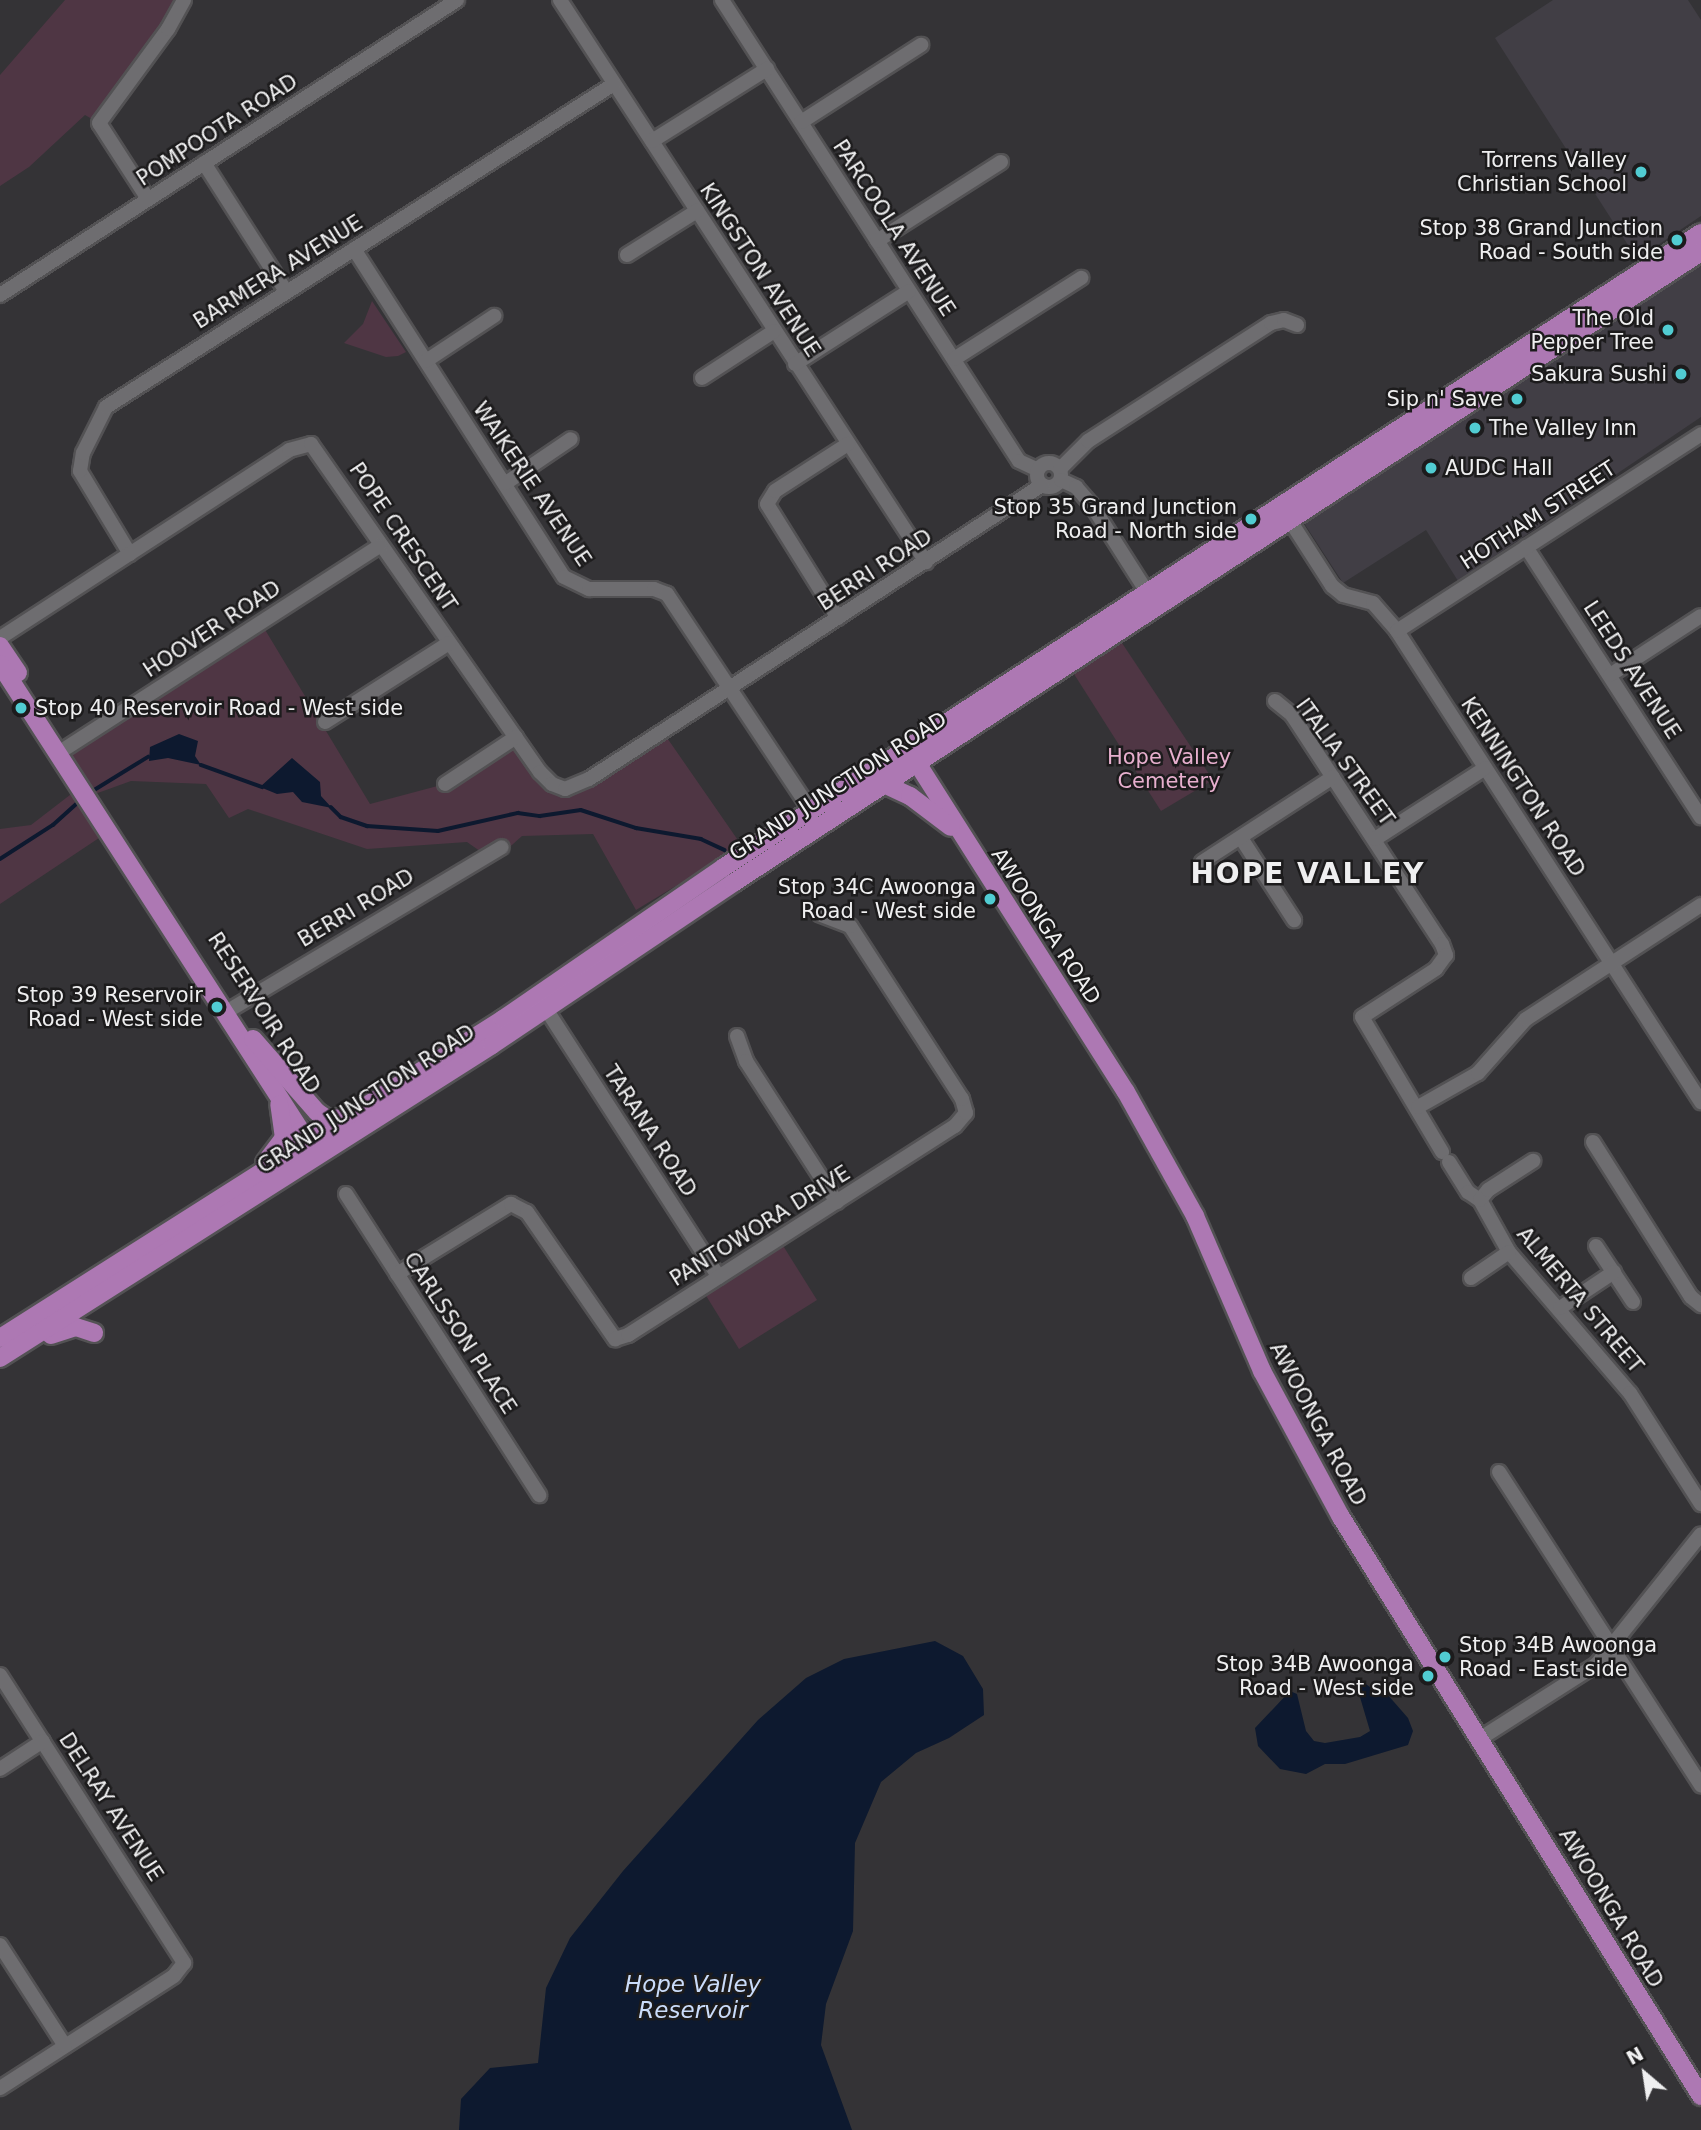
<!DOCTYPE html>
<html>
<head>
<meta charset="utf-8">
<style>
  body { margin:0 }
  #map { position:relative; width:1701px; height:2130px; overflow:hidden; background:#343336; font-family:"DejaVu Sans",sans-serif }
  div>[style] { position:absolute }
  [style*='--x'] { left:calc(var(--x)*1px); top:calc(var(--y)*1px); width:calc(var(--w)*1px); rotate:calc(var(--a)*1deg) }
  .built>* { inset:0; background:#413e45 }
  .green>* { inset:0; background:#4f3644 }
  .water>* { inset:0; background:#0d192f }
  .stream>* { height:3.5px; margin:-1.75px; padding:0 1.75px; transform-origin:1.75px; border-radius:1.75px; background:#0d192f }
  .roads { filter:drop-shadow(2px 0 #535254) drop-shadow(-2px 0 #535254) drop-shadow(0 2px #535254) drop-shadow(0 -2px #535254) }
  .minor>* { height:14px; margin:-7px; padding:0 7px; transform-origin:7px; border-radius:7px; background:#6e6d70 }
  .minor>.ring { margin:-7px; padding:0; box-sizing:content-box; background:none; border:14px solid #6e6d70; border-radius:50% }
  .major>* { height:18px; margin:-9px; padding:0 9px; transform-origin:9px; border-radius:9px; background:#ad78b3 }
  .dots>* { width:19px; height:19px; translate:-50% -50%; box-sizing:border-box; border:4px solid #1c1b1c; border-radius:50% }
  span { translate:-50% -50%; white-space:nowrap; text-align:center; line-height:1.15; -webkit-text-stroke:5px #1c1b1c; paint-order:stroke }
  .street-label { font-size:21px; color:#efeff0 }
  .poi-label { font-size:21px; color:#efeff0 }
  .right { translate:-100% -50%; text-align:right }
  .left { translate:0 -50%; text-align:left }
  .park-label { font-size:21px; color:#e7afce }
  .water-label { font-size:23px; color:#cadcfa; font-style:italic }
  .district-label { font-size:28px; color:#efeff0; font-weight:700; letter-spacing:2px }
  .north { position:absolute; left:1610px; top:2039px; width:70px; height:70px; -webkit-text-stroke:5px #1c1b1c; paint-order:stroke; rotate:331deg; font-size:19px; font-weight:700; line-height:28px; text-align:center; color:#efeff0 }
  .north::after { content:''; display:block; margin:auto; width:24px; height:32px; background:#efeff0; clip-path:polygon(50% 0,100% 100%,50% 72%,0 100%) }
</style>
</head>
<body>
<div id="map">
  <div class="built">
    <div style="clip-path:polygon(1553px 0,1688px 0,1701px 20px,1701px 216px,1637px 259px,1495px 38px)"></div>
    <div style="clip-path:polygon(1701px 263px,1701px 417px,1458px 581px,1426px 530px,1343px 583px,1302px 520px)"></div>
  </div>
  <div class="green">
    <div style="clip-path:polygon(65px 0,181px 0,99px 123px,85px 115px,29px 167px,0 186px,0 75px)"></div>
    <div style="clip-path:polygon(372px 301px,406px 352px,398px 356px,386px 357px,344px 343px,363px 324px)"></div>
    <div style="clip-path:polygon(261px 623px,370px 804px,445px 784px,516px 737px,565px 789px,663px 732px,742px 846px,636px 910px,593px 834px,522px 836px,494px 861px,467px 842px,367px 849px,248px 809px,229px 818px,206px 784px,131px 781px,95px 794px,66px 748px)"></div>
    <div style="clip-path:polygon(1122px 643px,1213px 780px,1161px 811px,1074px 674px)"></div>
    <div style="clip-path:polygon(79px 788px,108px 832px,0 904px,0 829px,31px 825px)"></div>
    <div style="clip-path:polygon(782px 1244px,817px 1300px,739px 1349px,705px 1294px)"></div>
  </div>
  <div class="water">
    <div style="clip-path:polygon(179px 734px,198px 741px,195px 756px,201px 765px,168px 758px,149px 761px,150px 747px)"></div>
    <div style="clip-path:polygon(292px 758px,320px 782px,321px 796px,332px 808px,302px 802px,293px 792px,277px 794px,260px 787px)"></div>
    <div style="clip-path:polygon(935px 1641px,963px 1656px,983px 1689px,984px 1715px,949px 1738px,916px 1753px,881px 1782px,855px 1843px,853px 1931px,826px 2004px,821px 2045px,852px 2130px,459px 2130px,461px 2099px,490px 2068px,538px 2063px,546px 1988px,570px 1938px,623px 1871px,758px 1720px,806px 1678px,844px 1659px)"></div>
    <div style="clip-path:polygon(1363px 1682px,1378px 1693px,1387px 1694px,1408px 1718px,1413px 1731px,1408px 1745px,1345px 1764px,1325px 1764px,1306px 1774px,1280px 1769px,1258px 1746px,1255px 1728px,1290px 1691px,1297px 1694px,1306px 1731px,1314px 1741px,1325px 1743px,1360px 1737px,1370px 1731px,1357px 1687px)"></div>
  </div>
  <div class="stream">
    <div style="--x:201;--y:765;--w:65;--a:19.8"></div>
    <div style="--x:91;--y:792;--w:67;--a:-31.6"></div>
    <div style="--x:331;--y:807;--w:14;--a:45"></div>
    <div style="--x:341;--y:817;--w:28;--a:19"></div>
    <div style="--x:367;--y:826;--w:71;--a:4"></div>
    <div style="--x:438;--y:831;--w:82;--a:-12.7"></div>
    <div style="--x:518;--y:813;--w:22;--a:8"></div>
    <div style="--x:540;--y:816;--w:41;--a:-8.3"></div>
    <div style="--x:581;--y:810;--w:58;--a:18.1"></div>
    <div style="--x:636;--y:828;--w:66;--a:9.6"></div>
    <div style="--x:701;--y:839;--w:26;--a:25"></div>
    <div style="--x:0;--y:859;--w:63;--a:-32.7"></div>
    <div style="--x:53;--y:825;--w:39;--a:-42"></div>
  </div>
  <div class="roads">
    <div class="minor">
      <div style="--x:560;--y:0;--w:671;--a:56.93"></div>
      <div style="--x:722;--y:0;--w:548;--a:57.21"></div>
      <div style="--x:1019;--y:461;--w:21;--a:25"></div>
      <div style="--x:801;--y:122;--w:143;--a:-32.7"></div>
      <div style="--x:652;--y:141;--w:136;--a:-32.1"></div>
      <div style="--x:204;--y:163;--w:152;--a:57.4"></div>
      <div style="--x:148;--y:199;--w:90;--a:-122.8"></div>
      <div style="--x:99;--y:123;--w:117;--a:-53.7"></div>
      <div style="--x:168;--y:29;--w:33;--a:-61"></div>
      <div style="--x:877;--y:241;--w:147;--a:-32.5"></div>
      <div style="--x:354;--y:249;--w:389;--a:57.4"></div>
      <div style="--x:564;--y:577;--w:28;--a:26"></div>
      <div style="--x:589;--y:589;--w:65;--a:0"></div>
      <div style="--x:654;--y:589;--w:14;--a:21"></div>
      <div style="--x:667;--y:594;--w:260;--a:56.4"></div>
      <div style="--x:627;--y:255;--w:83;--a:-32.2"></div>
      <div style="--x:0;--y:295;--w:544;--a:-32.84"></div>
      <div style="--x:954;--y:359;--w:151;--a:-32.5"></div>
      <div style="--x:426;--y:361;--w:82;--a:-33.5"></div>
      <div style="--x:795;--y:364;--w:135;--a:-32.6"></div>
      <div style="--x:702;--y:378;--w:86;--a:-33.1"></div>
      <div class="ring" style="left:1037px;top:463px;width:10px;height:10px"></div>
      <div style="--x:1060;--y:469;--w:40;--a:-45"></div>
      <div style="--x:1088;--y:441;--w:218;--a:-32.8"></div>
      <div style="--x:1271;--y:323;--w:13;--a:-13"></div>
      <div style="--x:1284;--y:320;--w:14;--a:21"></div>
      <div style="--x:1061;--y:480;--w:17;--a:25"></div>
      <div style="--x:1076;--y:487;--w:23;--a:49"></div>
      <div style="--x:1091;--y:504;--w:104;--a:57.5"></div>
      <div style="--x:506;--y:483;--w:78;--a:-34.1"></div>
      <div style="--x:1289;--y:519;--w:80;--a:57.3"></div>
      <div style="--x:1332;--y:586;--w:14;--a:39"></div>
      <div style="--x:1343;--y:595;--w:31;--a:15"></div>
      <div style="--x:1373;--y:603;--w:37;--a:49"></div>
      <div style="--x:1397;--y:631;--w:561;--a:57.16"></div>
      <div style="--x:1526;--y:547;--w:322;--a:57.1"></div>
      <div style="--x:130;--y:554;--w:97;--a:-121.1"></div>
      <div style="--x:80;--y:471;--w:18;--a:-81"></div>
      <div style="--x:83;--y:453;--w:51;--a:-63.4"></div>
      <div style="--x:106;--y:407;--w:602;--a:-32.45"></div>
      <div style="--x:838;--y:618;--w:134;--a:-121.9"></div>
      <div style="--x:767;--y:504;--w:15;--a:-58"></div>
      <div style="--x:775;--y:491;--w:87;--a:-32.8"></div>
      <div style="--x:1397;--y:631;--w:362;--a:-32.9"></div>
      <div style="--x:0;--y:638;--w:345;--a:-33"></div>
      <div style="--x:289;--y:450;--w:23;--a:-15"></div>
      <div style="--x:311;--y:444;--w:400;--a:55.1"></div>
      <div style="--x:540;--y:772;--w:17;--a:45"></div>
      <div style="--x:552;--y:784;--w:14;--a:21"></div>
      <div style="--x:565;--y:789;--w:26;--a:-23"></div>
      <div style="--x:589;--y:779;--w:540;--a:-32.98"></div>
      <div style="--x:1610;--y:675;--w:108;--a:-33"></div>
      <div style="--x:1275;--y:701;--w:22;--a:39"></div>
      <div style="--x:1292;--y:715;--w:274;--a:56.8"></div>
      <div style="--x:1442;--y:944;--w:12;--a:70"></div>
      <div style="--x:1446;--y:955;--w:17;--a:126"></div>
      <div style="--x:1436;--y:969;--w:88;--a:147"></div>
      <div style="--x:1362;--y:1017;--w:157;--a:59.3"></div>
      <div style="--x:325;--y:722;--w:147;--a:-32.5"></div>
      <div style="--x:66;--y:748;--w:373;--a:-32.8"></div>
      <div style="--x:445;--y:784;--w:85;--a:-33.5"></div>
      <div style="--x:1241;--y:838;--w:98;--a:57.1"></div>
      <div style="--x:1375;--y:839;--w:131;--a:-32.8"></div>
      <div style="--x:1202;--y:862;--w:156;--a:-33"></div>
      <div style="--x:233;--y:1008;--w:313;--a:-30.9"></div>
      <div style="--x:546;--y:1009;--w:319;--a:57.2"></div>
      <div style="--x:737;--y:1036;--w:27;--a:70"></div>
      <div style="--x:746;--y:1061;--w:168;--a:57.2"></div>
      <div style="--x:1418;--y:1107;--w:69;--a:-29.5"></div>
      <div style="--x:1478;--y:1073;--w:72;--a:-48.4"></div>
      <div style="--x:1526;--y:1019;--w:209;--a:-33.1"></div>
      <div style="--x:1593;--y:1142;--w:183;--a:57.7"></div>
      <div style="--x:1691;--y:1297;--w:13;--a:39"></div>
      <div style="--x:1449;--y:1162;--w:36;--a:58"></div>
      <div style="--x:1468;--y:1192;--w:14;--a:34"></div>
      <div style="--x:1480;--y:1200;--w:60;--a:60.9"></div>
      <div style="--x:1509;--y:1252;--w:186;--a:49.4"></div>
      <div style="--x:1630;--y:1393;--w:132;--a:57.4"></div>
      <div style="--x:346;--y:1194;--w:358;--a:57.3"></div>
      <div style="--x:1480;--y:1200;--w:13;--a:-51"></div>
      <div style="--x:1488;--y:1190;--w:54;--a:-32.8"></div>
      <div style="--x:1596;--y:1246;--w:67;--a:56.5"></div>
      <div style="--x:397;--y:1274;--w:134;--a:-31.6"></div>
      <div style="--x:511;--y:1204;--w:18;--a:27"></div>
      <div style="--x:527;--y:1212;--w:155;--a:55.3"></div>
      <div style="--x:615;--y:1339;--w:14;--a:-17"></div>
      <div style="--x:628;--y:1335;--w:388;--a:-32.6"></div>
      <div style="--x:955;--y:1126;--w:17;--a:-50"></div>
      <div style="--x:966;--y:1113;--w:15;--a:-106"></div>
      <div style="--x:962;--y:1099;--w:206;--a:-122.9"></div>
      <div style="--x:850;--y:926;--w:33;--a:-159"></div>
      <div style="--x:1471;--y:1278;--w:46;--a:-34.4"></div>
      <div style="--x:1560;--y:1308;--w:65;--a:-33.7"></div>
      <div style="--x:1499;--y:1472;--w:373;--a:57.2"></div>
      <div style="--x:0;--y:1675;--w:342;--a:57.4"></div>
      <div style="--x:184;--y:1963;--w:16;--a:128"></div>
      <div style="--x:174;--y:1976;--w:207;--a:147.2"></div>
      <div style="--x:1481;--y:1738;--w:138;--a:-32.5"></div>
      <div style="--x:1597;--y:1664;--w:166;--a:-51.3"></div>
      <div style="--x:0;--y:1769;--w:51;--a:-33.1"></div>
      <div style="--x:0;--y:1945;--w:120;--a:57.2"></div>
    </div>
    <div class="major">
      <div style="--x:0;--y:646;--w:32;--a:56"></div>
      <div style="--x:0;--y:664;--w:556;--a:57.2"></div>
      <div style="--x:301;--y:1131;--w:24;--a:48"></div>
      <div style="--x:912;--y:755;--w:399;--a:57.6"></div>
      <div style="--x:1126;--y:1092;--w:142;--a:60.9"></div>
      <div style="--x:1195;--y:1216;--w:169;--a:66.6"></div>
      <div style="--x:1262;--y:1371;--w:166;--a:61.6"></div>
      <div style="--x:1341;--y:1517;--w:682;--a:58.13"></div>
      <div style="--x:884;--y:784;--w:29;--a:25"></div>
      <div style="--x:910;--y:796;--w:51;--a:37.1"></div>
      <div style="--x:253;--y:1039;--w:97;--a:48.8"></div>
      <div style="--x:317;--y:1112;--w:11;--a:34"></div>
      <div style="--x:326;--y:1118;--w:19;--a:3"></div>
      <div style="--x:265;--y:1163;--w:31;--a:-53"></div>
      <div style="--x:284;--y:1138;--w:34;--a:-98"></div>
      <div style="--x:51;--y:1335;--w:26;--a:-18"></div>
      <div style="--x:76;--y:1327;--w:19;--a:18"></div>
      <div style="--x:0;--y:1338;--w:596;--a:-32.38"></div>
      <div style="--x:503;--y:1019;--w:268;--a:-34.5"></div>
      <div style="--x:724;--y:867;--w:1165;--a:-32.98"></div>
      <div style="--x:0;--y:1358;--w:583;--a:-32.46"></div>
      <div style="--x:492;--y:1045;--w:290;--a:-33.9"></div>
      <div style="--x:733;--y:883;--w:1156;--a:-33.1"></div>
    </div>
  </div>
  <div class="dots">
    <div style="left:1641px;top:172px;background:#51ccd2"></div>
    <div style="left:1677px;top:240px;background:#51ccd2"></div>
    <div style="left:1668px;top:330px;background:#51ccd2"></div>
    <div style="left:1681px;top:374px;background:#51ccd2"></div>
    <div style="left:1517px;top:399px;background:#51ccd2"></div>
    <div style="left:1475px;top:428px;background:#51ccd2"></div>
    <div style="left:1431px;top:468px;background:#51ccd2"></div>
    <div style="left:1251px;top:519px;background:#51ccd2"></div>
    <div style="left:21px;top:708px;background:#51ccd2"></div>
    <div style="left:990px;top:899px;background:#51ccd2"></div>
    <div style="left:217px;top:1007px;background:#51ccd2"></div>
    <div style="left:1445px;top:1657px;background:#51ccd2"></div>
    <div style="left:1428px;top:1676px;background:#51ccd2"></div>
  </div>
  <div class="street-label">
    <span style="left:217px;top:130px;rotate:-33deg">POMPOOTA ROAD</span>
    <span style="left:894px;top:228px;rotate:57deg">PARCOOLA AVENUE</span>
    <span style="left:760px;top:270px;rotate:57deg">KINGSTON AVENUE</span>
    <span style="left:278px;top:272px;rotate:-32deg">BARMERA AVENUE</span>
    <span style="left:532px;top:484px;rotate:56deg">WAIKERIE AVENUE</span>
    <span style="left:1538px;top:515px;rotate:-33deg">HOTHAM STREET</span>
    <span style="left:403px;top:537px;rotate:56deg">POPE CRESCENT</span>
    <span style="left:875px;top:570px;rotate:-33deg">BERRI ROAD</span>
    <span style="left:212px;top:629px;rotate:-33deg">HOOVER ROAD</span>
    <span style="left:1632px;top:670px;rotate:57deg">LEEDS AVENUE</span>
    <span style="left:1345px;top:762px;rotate:54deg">ITALIA STREET</span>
    <span style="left:838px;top:786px;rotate:-33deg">GRAND JUNCTION ROAD</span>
    <span style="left:1523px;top:787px;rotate:57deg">KENNINGTON ROAD</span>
    <span style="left:356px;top:908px;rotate:-31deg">BERRI ROAD</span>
    <span style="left:1046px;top:926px;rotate:57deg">AWOONGA ROAD</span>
    <span style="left:264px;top:1013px;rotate:57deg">RESERVOIR ROAD</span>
    <span style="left:366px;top:1099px;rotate:-33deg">GRAND JUNCTION ROAD</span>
    <span style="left:650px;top:1131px;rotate:57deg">TARANA ROAD</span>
    <span style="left:760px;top:1226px;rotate:-32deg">PANTOWORA DRIVE</span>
    <span style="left:1580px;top:1300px;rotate:50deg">ALMERTA STREET</span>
    <span style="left:460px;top:1333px;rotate:57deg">CARLSSON PLACE</span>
    <span style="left:1318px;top:1424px;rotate:62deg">AWOONGA ROAD</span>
    <span style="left:111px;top:1807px;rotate:57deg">DELRAY AVENUE</span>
    <span style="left:1611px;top:1908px;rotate:59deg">AWOONGA ROAD</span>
  </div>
  <div class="poi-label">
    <span class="right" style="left:1627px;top:172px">Torrens Valley<br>Christian School</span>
    <span class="right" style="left:1663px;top:240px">Stop 38 Grand Junction<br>Road - South side</span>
    <span class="right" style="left:1654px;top:330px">The Old<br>Pepper Tree</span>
    <span class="right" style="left:1667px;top:374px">Sakura Sushi</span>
    <span class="right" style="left:1503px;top:399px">Sip n' Save</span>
    <span class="left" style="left:1489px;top:428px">The Valley Inn</span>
    <span class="left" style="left:1445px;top:468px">AUDC Hall</span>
    <span class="right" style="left:1237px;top:519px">Stop 35 Grand Junction<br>Road - North side</span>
    <span class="left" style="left:35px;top:708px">Stop 40 Reservoir Road - West side</span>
    <span class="right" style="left:976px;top:899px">Stop 34C Awoonga<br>Road - West side</span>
    <span class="right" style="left:203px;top:1007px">Stop 39 Reservoir<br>Road - West side</span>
    <span class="left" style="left:1459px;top:1657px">Stop 34B Awoonga<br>Road - East side</span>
    <span class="right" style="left:1414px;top:1676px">Stop 34B Awoonga<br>Road - West side</span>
  </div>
  <div class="park-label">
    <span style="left:1169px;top:769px">Hope Valley<br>Cemetery</span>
  </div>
  <div class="water-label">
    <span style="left:693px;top:1997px">Hope Valley<br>Reservoir</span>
  </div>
  <div class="district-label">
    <span style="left:1308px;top:874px">HOPE VALLEY</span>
  </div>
  <div class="north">N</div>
</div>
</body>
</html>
